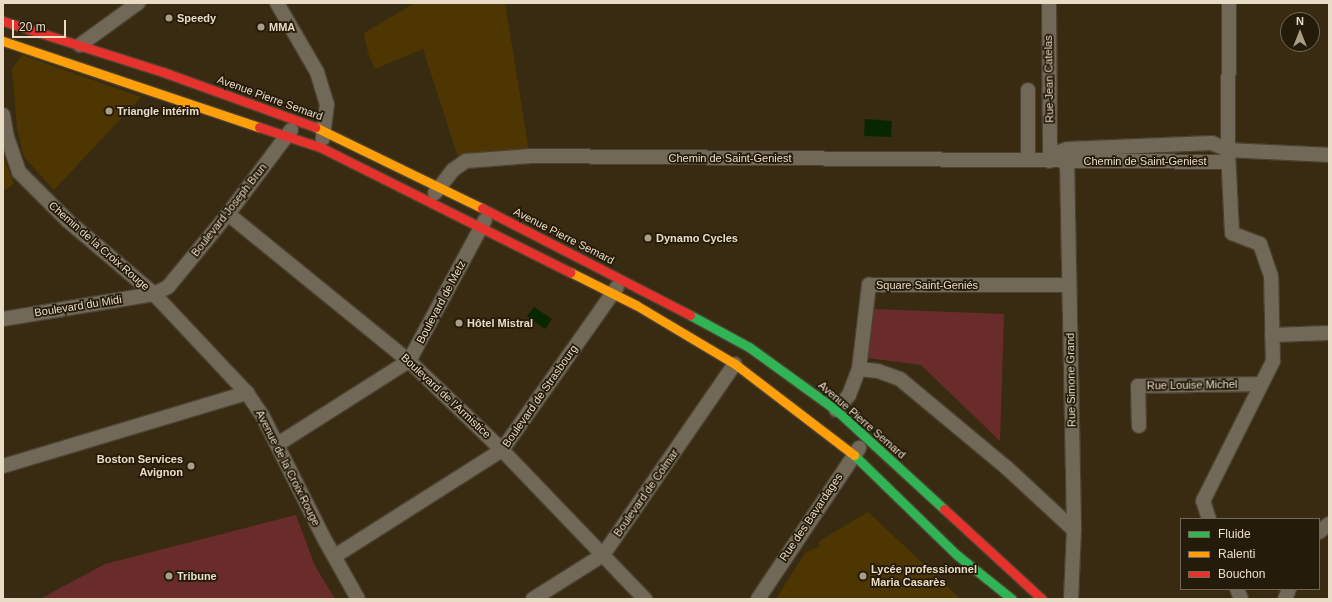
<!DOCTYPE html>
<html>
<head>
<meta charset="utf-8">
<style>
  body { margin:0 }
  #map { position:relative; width:1332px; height:602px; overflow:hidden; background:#382b12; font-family:Arial,sans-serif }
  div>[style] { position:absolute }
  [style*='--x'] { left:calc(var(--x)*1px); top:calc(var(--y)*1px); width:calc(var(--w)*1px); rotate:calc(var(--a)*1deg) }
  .built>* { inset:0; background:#4e3602 }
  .green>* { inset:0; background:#6a2c2b }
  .water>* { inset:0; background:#082602 }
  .roads { filter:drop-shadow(1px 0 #4c4231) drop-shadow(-1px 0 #4c4231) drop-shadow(0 1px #4c4231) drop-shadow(0 -1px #4c4231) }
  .street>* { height:14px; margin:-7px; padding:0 7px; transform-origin:7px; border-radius:7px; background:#726858 }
  .fast>* { height:9px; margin:-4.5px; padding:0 4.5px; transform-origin:4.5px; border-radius:4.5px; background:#30b455 }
  .slow>* { height:9px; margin:-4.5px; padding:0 4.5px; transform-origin:4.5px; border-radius:4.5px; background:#ff9f0a }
  .jam>* { height:9px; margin:-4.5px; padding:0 4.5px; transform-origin:4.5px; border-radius:4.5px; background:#e5322d }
  .dots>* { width:11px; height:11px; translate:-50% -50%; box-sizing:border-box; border:2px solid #251b0a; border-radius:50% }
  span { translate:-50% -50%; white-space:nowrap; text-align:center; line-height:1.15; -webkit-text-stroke:3.5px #251b0a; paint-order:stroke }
  .poi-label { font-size:11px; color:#e9dcc6; font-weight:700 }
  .left { translate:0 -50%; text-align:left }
  .right { translate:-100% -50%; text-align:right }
  .street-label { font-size:11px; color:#e9dcc6 }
  .frame { position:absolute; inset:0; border:4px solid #e9dcc6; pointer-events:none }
  .legend { position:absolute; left:1180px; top:518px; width:140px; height:72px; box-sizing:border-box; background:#251b0a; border:1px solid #736855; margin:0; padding:5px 7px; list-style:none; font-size:12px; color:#e9dcc6 }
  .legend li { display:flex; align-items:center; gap:8px; height:20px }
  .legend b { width:20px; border:1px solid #736855 }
  .north { position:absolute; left:1280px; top:12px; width:40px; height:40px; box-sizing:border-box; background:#251b0a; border:1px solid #736855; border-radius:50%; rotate:0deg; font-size:11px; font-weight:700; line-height:16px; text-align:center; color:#e9dcc6 }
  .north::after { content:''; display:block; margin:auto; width:14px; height:18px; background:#ab9e87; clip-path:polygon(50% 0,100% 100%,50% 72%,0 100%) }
  .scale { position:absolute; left:12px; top:20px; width:54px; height:18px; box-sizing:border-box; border:2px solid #e9dcc6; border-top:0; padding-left:5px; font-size:12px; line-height:14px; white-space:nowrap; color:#e9dcc6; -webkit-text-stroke:3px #251b0a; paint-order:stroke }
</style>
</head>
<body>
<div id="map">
  <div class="built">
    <div style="clip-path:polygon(415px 3px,505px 3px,529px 151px,496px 150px,458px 157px,423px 49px,375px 69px,368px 53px,364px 33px)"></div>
    <div style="clip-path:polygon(22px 55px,141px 97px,54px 190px,24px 157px,17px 128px,12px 69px)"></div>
    <div style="clip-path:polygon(3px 157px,14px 183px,3px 192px)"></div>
    <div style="clip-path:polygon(868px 512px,961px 599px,776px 599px,805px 553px,820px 546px,818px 542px)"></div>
  </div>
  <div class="green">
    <div style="clip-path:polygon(873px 309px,1004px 314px,1000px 441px,921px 365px,868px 358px)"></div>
    <div style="clip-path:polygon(296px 515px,315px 566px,335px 599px,40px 599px,105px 564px)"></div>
  </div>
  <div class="water">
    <div style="clip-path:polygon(865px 119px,892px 121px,891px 137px,864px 136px)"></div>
    <div style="clip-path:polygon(534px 307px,552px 319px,545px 329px,527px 316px)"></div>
  </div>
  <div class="roads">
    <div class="street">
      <div style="--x:277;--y:3;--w:80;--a:59.9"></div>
      <div style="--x:317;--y:72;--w:34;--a:73"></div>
      <div style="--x:327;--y:104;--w:35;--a:97"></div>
      <div style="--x:1049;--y:3;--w:152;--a:89.6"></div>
      <div style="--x:80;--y:45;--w:72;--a:-35.9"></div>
      <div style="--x:3;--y:115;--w:22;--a:80"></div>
      <div style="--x:7;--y:137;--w:37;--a:71"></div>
      <div style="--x:19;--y:172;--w:69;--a:45"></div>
      <div style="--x:68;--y:221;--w:113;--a:40.3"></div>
      <div style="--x:154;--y:294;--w:136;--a:46.8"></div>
      <div style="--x:247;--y:393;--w:27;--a:56"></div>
      <div style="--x:262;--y:415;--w:142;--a:63.3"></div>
      <div style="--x:326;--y:542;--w:65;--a:60.7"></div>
      <div style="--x:1028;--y:160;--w:70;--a:-90"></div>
      <div style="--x:1049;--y:161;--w:6;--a:-81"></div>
      <div style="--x:1050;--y:155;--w:18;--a:-19"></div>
      <div style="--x:1067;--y:149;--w:145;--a:-2.4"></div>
      <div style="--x:1212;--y:143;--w:17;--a:24"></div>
      <div style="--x:1228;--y:150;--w:147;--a:-89.6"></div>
      <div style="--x:1067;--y:161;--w:369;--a:88.9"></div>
      <div style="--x:1074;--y:530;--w:69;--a:92.5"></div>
      <div style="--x:435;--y:193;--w:29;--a:-52"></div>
      <div style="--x:453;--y:170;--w:16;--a:-35"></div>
      <div style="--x:466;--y:161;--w:65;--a:-4.4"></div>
      <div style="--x:531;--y:156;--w:697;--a:0.49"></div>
      <div style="--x:228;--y:214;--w:233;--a:39.1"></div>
      <div style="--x:409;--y:361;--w:129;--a:43.7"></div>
      <div style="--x:502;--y:450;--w:207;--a:46.2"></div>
      <div style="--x:3;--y:319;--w:153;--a:-9.4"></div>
      <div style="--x:154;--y:294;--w:16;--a:-27"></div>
      <div style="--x:168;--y:287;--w:94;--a:-50.6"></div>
      <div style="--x:228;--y:214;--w:105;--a:-53.1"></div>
      <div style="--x:1272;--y:335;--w:57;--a:-2"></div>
      <div style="--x:859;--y:369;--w:19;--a:6"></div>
      <div style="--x:878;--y:371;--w:23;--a:20"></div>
      <div style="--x:900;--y:379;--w:139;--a:39.8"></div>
      <div style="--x:1007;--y:468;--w:91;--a:42.8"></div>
      <div style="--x:836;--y:410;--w:20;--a:-49"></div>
      <div style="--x:849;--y:395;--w:28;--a:-69"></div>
      <div style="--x:859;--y:369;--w:85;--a:-83.2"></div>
      <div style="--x:869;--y:285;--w:200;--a:0"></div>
      <div style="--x:1139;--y:426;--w:40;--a:-91.4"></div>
      <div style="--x:1138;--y:386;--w:123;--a:-0.9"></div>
      <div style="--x:278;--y:444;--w:155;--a:-32.4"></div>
      <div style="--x:409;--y:361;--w:160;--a:-61.7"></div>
      <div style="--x:3;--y:466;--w:255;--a:-16.7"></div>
      <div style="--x:1209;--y:519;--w:19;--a:-108"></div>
      <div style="--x:1203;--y:501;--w:157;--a:-63.4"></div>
      <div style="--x:1273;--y:361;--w:85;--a:-91.3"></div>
      <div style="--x:1271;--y:276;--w:34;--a:-109"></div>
      <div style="--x:1260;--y:244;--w:30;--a:-159"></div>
      <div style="--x:1232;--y:233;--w:83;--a:-92.8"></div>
      <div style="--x:1228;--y:150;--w:101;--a:2.8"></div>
      <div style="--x:1319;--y:532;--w:13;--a:-39"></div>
      <div style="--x:335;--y:556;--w:198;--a:-32.4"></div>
      <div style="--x:502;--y:450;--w:199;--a:-54.8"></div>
      <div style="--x:1237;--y:589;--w:11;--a:68"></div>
      <div style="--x:533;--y:599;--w:83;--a:-32.2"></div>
      <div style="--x:603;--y:555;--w:232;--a:-55.4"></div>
      <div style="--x:758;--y:599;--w:182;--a:-56.2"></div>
      <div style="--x:1285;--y:599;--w:11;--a:-68"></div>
    </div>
    <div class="fast">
      <div style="--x:690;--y:315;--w:67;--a:28.5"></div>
      <div style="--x:749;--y:347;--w:107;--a:35.9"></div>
      <div style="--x:836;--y:410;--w:147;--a:42.5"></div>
      <div style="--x:854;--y:455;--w:144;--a:44.2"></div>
      <div style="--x:957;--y:555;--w:70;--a:38.7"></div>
    </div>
    <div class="slow">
      <div style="--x:3;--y:41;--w:270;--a:18.6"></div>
      <div style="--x:315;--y:127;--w:186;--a:25.9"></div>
      <div style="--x:570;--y:272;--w:74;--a:26.6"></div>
      <div style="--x:636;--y:305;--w:115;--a:30.8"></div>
      <div style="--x:735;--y:364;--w:150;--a:37.4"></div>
    </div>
    <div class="jam">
      <div style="--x:3;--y:21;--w:168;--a:17.7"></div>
      <div style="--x:163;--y:72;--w:162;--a:19.9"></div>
      <div style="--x:259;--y:127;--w:64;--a:18.2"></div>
      <div style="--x:320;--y:147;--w:280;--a:26.6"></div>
      <div style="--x:482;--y:208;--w:234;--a:27.2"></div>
      <div style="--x:944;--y:509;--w:133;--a:42.6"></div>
    </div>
  </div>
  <div class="dots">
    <div style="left:169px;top:18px;background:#ab9e87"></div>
    <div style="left:261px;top:27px;background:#ab9e87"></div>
    <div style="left:109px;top:111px;background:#ab9e87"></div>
    <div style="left:648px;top:238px;background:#ab9e87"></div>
    <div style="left:459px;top:323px;background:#ab9e87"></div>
    <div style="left:191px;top:466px;background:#ab9e87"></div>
    <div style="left:169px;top:576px;background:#ab9e87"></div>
    <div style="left:863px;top:576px;background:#ab9e87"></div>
  </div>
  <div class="poi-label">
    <span class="left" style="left:177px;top:18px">Speedy</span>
    <span class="left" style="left:269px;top:27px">MMA</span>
    <span class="left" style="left:117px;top:111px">Triangle intérim</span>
    <span class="left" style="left:656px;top:238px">Dynamo Cycles</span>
    <span class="left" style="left:467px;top:323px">Hôtel Mistral</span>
    <span class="right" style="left:183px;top:466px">Boston Services<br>Avignon</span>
    <span class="left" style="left:871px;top:576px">Lycée professionnel<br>Maria Casarès</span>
    <span class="left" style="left:177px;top:576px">Tribune</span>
  </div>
  <div class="street-label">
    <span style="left:1049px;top:79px;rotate:-91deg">Rue Jean Catelas</span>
    <span style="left:270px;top:98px;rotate:20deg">Avenue Pierre Semard</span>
    <span style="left:730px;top:158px">Chemin de Saint-Geniest</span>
    <span style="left:1145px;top:161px">Chemin de Saint-Geniest</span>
    <span style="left:229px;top:210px;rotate:-52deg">Boulevard Joseph Brun</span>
    <span style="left:564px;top:236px;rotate:27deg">Avenue Pierre Semard</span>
    <span style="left:99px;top:246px;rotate:41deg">Chemin de la Croix Rouge</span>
    <span style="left:927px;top:285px">Square Saint-Geniés</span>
    <span style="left:441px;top:302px;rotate:-62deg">Boulevard de Metz</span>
    <span style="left:78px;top:306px;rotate:-9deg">Boulevard du Midi</span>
    <span style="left:1071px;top:380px;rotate:-91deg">Rue Simone Grand</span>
    <span style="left:1192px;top:385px;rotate:-1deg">Rue Louise Michel</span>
    <span style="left:446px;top:396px;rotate:43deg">Boulevard de l'Armistice</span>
    <span style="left:540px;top:396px;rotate:-55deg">Boulevard de Strasbourg</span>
    <span style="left:862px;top:420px;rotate:41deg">Avenue Pierre Semard</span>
    <span style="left:288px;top:468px;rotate:63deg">Avenue de la Croix Rouge</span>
    <span style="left:646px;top:493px;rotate:-55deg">Boulevard de Colmar</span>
    <span style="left:811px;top:517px;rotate:-56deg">Rue des Bavardages</span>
  </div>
  <div class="frame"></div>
  <ul class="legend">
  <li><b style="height:5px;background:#30b455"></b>Fluide</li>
  <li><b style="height:5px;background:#ff9f0a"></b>Ralenti</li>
  <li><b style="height:5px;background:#e5322d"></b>Bouchon</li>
  </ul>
  <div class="north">N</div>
  <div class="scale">20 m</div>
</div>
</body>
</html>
